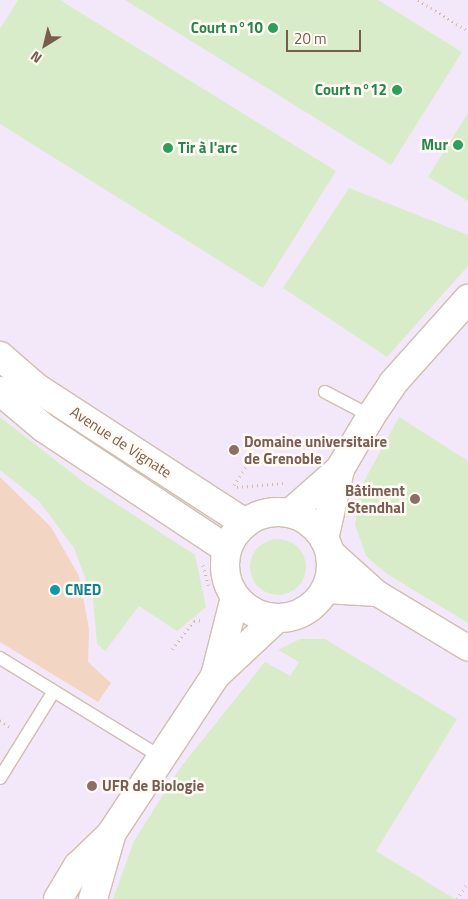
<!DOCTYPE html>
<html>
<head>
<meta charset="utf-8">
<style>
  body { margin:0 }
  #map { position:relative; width:468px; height:899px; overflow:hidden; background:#fdf6ec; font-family:"Titillium Web",sans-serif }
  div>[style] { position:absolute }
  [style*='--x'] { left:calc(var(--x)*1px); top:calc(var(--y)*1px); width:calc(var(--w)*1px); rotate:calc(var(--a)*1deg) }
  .education>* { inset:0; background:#f3e8fa }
  .green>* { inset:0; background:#d8ecc9 }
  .round { border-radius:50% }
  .building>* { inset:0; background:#f3d5c3 }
  .path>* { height:3px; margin-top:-1.5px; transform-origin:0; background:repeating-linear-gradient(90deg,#d9b8a5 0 1px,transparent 0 5px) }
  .roads { filter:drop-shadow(1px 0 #d1beb0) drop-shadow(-1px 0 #d1beb0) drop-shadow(0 1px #d1beb0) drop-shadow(0 -1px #d1beb0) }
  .lane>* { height:12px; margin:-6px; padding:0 6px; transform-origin:6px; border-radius:6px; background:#fff }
  .street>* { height:25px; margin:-12.5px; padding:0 12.5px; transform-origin:12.5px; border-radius:12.5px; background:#fff }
  .secondary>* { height:28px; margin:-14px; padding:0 14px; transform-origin:14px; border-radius:14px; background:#fff }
  .secondary>.ring { margin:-14px; padding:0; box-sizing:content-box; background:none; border:28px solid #fff; border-radius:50% }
  .dots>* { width:14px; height:14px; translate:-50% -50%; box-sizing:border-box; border:2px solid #fffaf3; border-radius:50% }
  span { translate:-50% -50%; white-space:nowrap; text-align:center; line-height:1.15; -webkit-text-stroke:5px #fffaf3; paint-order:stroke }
  .leisure-label { font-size:15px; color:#27864d; font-weight:700 }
  .right { translate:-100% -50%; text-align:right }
  .left { translate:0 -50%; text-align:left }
  .education-label { font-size:15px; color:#785e54; font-weight:700 }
  .street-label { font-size:15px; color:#7a5c4d }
  .culture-label { font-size:15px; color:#0d838f; font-weight:700 }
  .north { position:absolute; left:20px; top:20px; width:50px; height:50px; -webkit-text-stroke:4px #fffaf3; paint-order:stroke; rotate:216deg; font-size:14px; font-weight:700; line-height:20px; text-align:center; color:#7a5c4d }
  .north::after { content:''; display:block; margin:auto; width:18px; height:22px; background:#7a5c4d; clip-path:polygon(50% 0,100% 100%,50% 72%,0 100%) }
  .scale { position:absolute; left:286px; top:30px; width:75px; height:22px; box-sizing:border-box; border:2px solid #7a5c4d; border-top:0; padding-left:6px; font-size:15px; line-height:18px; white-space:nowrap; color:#7a5c4d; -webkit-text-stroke:4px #fffaf3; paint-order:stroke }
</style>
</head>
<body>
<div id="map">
  <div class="education">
    <div style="clip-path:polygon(0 0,468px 0,468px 899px,0 899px)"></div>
  </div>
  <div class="green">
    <div style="clip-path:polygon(18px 0,60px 0,336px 171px,263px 288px,0 124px,0 29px)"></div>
    <div style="clip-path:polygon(125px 0,378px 0,462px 52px,391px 165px)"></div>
    <div style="clip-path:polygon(468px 113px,468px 201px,428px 177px)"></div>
    <div style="clip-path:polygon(349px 188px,468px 235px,468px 266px,387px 357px,283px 288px)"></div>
    <div style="clip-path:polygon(0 417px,86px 484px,195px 555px,206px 607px,177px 631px,139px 606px,105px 651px,97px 644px,93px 599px,74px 548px,39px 501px,0 470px)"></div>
    <div style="clip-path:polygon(399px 417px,468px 461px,468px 623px,387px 574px,366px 556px,355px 525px,362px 485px)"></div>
    <div class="round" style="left:250px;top:539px;width:56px;height:56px"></div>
    <div style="clip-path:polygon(300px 639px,325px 639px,457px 719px,376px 851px,455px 899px,113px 899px,134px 841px,180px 768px,265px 662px,290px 676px,299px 662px,278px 650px)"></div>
  </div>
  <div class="building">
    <div style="clip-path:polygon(0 477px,51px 527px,79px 576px,89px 629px,88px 662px,111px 683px,98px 702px,0 642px)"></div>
  </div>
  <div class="path">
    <div style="--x:418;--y:0;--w:59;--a:31.8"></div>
    <div style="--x:234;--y:485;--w:38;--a:-57"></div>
    <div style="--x:237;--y:487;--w:47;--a:-4.9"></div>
    <div style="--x:203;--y:565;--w:24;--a:75"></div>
    <div style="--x:172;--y:649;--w:36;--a:-52"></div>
    <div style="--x:194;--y:621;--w:8;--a:-7"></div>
    <div style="--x:0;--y:720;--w:12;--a:35"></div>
    <div style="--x:457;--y:899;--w:20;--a:-57"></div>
  </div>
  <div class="roads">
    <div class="lane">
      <div style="--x:325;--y:392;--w:52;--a:27.6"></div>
      <div style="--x:0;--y:658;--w:189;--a:31.6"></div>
      <div style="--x:0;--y:778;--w:102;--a:-58.2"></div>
    </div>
    <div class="street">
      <div style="--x:329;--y:550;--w:64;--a:41.9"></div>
      <div style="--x:377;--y:593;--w:106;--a:31.1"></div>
      <div style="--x:325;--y:590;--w:52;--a:3.3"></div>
    </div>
    <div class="secondary">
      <div style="--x:0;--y:356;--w:49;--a:40.9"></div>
      <div style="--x:37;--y:388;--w:248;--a:33"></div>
      <div style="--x:0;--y:391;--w:57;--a:40.1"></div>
      <div style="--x:44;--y:428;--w:219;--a:33.5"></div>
      <div class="ring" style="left:225px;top:512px;width:78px;height:78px"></div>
      <div style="--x:290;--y:513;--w:67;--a:-41.3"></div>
      <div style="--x:324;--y:539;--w:72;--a:-77.1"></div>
      <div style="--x:340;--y:469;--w:61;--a:-59.7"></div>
      <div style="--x:371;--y:416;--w:40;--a:-56"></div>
      <div style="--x:393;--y:383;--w:113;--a:-48.2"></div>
      <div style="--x:215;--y:676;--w:81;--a:-75.8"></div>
      <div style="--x:58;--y:899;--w:39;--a:-59"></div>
      <div style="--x:78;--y:866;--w:46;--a:-44.1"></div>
      <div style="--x:111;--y:834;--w:189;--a:-56.6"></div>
      <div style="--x:215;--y:676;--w:83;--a:-43.1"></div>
      <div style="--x:93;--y:899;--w:66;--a:-74.1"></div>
    </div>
  </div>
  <div class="dots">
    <div style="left:273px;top:28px;background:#2e9e5b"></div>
    <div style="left:397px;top:90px;background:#2e9e5b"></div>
    <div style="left:458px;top:145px;background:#2e9e5b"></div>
    <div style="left:168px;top:148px;background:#2e9e5b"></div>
    <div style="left:234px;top:450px;background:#8d6e63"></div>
    <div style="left:415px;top:499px;background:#8d6e63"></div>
    <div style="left:55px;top:590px;background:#0f9aa8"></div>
    <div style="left:92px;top:786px;background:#8d6e63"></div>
  </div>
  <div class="leisure-label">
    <span class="right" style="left:263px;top:28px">Court n°10</span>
    <span class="right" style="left:387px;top:90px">Court n°12</span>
    <span class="right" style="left:448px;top:145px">Mur</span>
    <span class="left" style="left:178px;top:148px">Tir à l'arc</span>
  </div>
  <div class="education-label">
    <span class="left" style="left:244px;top:450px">Domaine universitaire<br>de Grenoble</span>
    <span class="right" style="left:405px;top:499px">Bâtiment<br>Stendhal</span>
    <span class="left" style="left:102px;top:786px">UFR de Biologie</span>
  </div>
  <div class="street-label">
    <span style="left:121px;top:442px;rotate:33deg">Avenue de Vignate</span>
  </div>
  <div class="culture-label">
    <span class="left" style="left:65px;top:590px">CNED</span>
  </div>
  <div class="north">N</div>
  <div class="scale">20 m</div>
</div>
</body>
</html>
